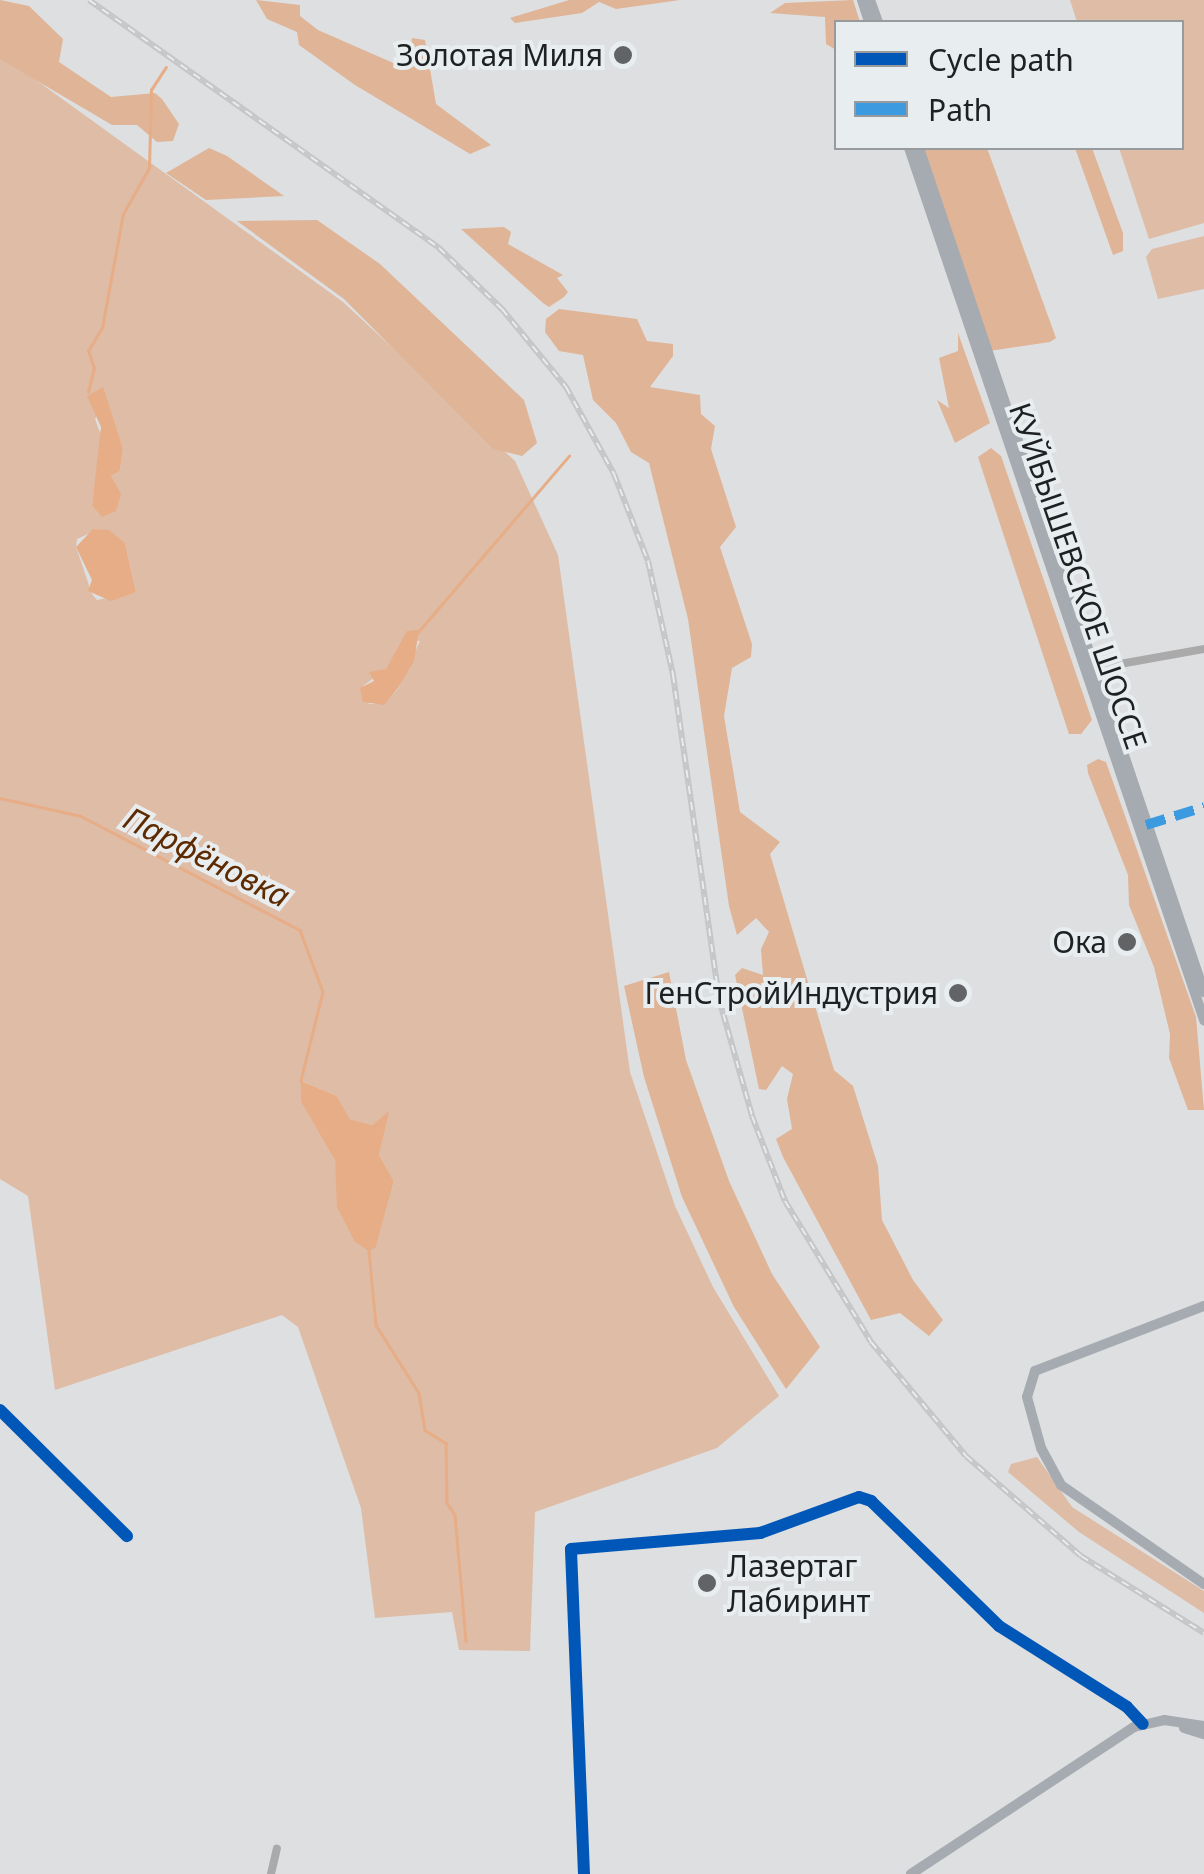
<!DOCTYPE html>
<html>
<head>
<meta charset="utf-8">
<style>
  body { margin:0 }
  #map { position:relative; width:1204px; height:1874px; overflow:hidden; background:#dddfe1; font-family:"Noto Sans",sans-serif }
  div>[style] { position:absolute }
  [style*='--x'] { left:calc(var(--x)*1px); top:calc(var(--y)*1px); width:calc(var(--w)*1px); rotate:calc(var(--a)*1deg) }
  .green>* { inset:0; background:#dfbca6 }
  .forest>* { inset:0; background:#e0b497 }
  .water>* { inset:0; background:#e6ad87 }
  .stream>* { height:2.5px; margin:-1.25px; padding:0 1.25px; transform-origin:1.25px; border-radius:1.25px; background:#e6ad87 }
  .minor>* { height:8px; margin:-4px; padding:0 4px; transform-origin:4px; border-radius:4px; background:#aaaaab }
  .major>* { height:10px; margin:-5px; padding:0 5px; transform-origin:5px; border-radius:5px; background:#a5abb0 }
  .rail>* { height:6px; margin-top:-3px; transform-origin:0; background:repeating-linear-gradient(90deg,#e8edf0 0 8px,#c5c6c7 0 16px); box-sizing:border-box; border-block:2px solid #c5c6c7 }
  .quiet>* { height:10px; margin-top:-5px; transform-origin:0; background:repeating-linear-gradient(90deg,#3c9be0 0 20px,transparent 0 30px) }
  .cycleway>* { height:12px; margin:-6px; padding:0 6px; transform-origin:6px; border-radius:6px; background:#0057b8 }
  .dots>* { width:28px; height:28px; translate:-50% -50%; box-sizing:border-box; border:5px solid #e8edf0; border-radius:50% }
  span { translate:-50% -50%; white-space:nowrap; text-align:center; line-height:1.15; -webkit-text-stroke:8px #e8edf0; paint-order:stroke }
  .poi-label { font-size:30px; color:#1e2021 }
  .right { translate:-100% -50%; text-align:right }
  .left { translate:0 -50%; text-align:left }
  .street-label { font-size:30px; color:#1e2021 }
  .water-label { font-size:32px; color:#5e2a00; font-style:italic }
  .legend { position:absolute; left:834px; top:20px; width:350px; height:130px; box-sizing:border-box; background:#e8edf0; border:2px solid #979b9d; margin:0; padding:12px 18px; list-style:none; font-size:30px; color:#1e2021 }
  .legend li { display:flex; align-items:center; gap:20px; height:50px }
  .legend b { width:50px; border:2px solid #979b9d }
</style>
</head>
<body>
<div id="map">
  <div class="green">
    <div style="clip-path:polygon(1070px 0,1204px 0,1204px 223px,1149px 239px,1119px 148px,1182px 148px,1182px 22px,1077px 22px)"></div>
    <div style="clip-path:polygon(evenodd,0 54px,343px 302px,515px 461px,558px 555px,630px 1072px,675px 1206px,713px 1287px,779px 1396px,717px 1448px,535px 1512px,530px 1651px,459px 1650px,452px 1612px,375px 1618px,361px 1508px,298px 1327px,282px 1315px,55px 1390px,28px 1196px,0 1179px,0 54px,107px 401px,123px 448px,120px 471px,111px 476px,116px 511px,92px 505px,101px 435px,95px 419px,107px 401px,0 54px,99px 529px,125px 543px,136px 592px,97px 600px,92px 594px,76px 547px,77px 539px,99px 529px,0 54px,407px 639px,420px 641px,398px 689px,384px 704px,369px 704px,363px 686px,386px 669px,407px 639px,0 54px,301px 1081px,337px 1096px,350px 1119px,372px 1125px,387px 1113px,379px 1155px,394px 1181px,376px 1247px,337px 1182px,335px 1159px,301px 1102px,301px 1081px)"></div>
    <div style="clip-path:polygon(1204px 236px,1204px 289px,1158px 299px,1146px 257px,1152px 249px)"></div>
    <div style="clip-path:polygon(1037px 1457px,1072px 1507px,1204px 1591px,1204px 1613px,1079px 1532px,1008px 1472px,1011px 1464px)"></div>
  </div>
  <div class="forest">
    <div style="clip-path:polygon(0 0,29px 6px,63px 39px,59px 62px,111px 97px,155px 93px,162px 99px,179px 124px,173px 141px,157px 142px,137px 125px,112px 125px,0 59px)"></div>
    <div style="clip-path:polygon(256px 0,300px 5px,300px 16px,318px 30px,407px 69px,412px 38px,425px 40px,436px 104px,491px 145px,470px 154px,355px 85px,299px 45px,297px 32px,267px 19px)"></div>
    <div style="clip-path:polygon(569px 0,680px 0,616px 9px,599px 2px,582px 13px,515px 23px,510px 18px)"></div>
    <div style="clip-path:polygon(853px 0,860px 22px,836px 22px,836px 50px,826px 44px,825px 17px,770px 13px,785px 3px)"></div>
    <div style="clip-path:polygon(209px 148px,227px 156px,284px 196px,206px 200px,166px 173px)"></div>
    <div style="clip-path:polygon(924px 148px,987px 148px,1056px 338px,1050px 342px,989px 351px)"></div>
    <div style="clip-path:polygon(1075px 148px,1092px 148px,1123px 233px,1123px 251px,1113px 255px)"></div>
    <div style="clip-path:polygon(317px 220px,380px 264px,524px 400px,537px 443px,522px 456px,493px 449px,344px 299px,237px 221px)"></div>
    <div style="clip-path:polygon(504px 227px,511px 232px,508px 244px,563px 275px,557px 278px,568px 292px,564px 297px,549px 307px,543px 303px,461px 229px)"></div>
    <div style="clip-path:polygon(559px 309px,637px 319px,647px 341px,673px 344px,673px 356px,650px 387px,700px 395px,701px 414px,715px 426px,711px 449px,736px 527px,720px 547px,752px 644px,751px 657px,732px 668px,724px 716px,740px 812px,780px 842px,770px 854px,834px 1070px,853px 1086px,878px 1166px,882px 1220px,913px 1280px,943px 1320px,929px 1336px,900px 1313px,871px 1320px,783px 1157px,776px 1139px,792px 1129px,787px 1099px,793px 1074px,782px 1066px,766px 1090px,759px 1089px,735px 975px,742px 968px,763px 975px,761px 949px,769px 932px,756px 918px,737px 935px,729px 906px,688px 619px,649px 463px,631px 452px,616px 423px,593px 400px,583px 355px,559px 351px,545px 332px,546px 319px)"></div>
    <div style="clip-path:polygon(958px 333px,990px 423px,955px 443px,937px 400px,949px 408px,939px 358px,958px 351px)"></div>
    <div style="clip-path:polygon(991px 448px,1001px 456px,1092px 720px,1081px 734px,1069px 734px,978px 457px)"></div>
    <div style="clip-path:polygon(1098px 759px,1106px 762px,1196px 1017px,1204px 1110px,1188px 1110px,1169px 1058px,1170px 1034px,1154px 967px,1129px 905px,1128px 875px,1088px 773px,1087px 765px)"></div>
    <div style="clip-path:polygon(669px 972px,686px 1060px,729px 1181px,772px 1274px,820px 1347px,786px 1389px,734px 1307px,682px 1197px,644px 1077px,624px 986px)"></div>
  </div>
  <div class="water">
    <div style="clip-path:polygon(103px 387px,123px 448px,120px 471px,111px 476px,121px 494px,116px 511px,102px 517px,92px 505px,101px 427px,87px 396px)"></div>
    <div style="clip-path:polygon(93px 529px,109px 530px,125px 543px,136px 592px,111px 601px,88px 591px,92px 580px,76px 547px)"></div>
    <div style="clip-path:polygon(419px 630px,414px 661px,398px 688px,384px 705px,363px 702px,360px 688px,374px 681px,369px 672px,386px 669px,407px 631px)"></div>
    <div style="clip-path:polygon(301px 1081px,337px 1096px,350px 1119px,372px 1125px,389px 1111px,379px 1155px,394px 1181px,376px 1247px,369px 1251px,355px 1242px,337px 1207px,335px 1160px,301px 1102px)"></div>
  </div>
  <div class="stream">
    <div style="--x:88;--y:392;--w:25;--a:-76"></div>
    <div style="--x:94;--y:368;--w:18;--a:-109"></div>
    <div style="--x:88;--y:351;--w:27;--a:-59"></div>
    <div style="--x:102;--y:328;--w:116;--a:-79.6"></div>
    <div style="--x:123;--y:214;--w:53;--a:-60.5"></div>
    <div style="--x:149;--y:168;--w:78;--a:-88.5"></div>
    <div style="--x:151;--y:90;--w:27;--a:-57"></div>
    <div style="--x:418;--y:632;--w:232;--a:-49.4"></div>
    <div style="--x:0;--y:798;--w:83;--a:12.5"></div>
    <div style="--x:81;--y:816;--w:247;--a:27.5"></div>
    <div style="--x:300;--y:930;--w:66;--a:69.6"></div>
    <div style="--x:323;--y:992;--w:92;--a:103.9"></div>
    <div style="--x:369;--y:1251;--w:74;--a:84.6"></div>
    <div style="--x:376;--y:1325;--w:80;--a:57.7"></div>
    <div style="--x:419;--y:1393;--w:37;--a:81"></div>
    <div style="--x:425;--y:1430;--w:25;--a:32"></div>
    <div style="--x:446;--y:1443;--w:60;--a:89"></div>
    <div style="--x:447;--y:1503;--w:14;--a:56"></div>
    <div style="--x:455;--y:1515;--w:127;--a:85"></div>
  </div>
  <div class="minor">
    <div style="--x:1092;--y:669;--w:114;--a:-10.1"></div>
    <div style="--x:0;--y:1410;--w:179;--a:44.8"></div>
    <div style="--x:271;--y:1874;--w:26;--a:-77"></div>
    <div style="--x:584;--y:1874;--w:325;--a:-92.3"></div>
    <div style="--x:571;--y:1549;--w:190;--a:-4.8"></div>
    <div style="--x:760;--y:1533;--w:105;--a:-20"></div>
    <div style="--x:859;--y:1497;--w:13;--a:18"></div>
    <div style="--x:871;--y:1501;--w:179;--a:44.3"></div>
    <div style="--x:999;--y:1626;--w:151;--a:32.3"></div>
    <div style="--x:1127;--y:1707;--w:23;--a:47"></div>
  </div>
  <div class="major">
    <div style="--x:862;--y:0;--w:23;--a:72"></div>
    <div style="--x:870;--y:0;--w:23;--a:70"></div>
    <div style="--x:909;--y:148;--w:921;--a:71.31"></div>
    <div style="--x:919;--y:148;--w:891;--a:71.34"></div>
    <div style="--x:1204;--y:1306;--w:181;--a:159"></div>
    <div style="--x:1035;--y:1371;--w:27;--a:107"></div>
    <div style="--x:1027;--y:1397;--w:53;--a:74.6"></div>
    <div style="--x:1041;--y:1448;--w:42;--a:61.6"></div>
    <div style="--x:1061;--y:1485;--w:174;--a:34.7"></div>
    <div style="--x:1184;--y:1728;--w:21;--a:17"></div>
    <div style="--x:911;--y:1874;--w:267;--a:-33.4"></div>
    <div style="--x:1134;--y:1727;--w:31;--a:-13"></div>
    <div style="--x:1164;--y:1720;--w:40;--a:8.5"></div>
  </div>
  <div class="rail">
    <div style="--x:89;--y:0;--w:429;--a:35.3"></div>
    <div style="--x:439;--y:248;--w:88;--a:44.1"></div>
    <div style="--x:502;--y:309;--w:101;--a:50.6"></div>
    <div style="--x:566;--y:387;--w:99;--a:61.1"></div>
    <div style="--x:614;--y:474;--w:93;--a:68.7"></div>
    <div style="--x:648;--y:561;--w:117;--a:77.6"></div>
    <div style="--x:673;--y:675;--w:327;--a:81.9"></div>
    <div style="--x:719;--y:999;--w:122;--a:74.2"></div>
    <div style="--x:752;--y:1116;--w:91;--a:68.8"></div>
    <div style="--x:785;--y:1201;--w:165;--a:58.6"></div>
    <div style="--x:871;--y:1342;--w:148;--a:50.2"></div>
    <div style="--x:966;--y:1456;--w:152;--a:41"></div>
    <div style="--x:1081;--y:1556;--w:145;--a:32"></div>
  </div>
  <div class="quiet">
    <div style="--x:1146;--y:825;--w:61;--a:-17.2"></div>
  </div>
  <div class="cycleway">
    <div style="--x:0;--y:1410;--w:179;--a:44.8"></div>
    <div style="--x:584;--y:1874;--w:325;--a:-92.3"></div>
    <div style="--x:571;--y:1549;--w:190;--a:-4.8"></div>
    <div style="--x:760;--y:1533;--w:105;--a:-20"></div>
    <div style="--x:859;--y:1497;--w:13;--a:18"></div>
    <div style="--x:871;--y:1501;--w:179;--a:44.3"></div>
    <div style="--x:999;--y:1626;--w:151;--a:32.3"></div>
    <div style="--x:1127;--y:1707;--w:23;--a:47"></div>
  </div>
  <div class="dots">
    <div style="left:623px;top:55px;background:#616364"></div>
    <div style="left:1127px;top:942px;background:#616364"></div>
    <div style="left:958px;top:993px;background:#616364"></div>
    <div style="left:707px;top:1583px;background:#616364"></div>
  </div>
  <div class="poi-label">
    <span class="right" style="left:603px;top:55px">Золотая Миля</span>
    <span class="right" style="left:1107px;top:942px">Ока</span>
    <span class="right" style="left:938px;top:993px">ГенСтройИндустрия</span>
    <span class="left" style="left:727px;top:1583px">Лазертаг<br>Лабиринт</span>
  </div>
  <div class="street-label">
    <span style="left:1078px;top:576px;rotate:71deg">КУЙБЫШЕВСКОЕ ШОССЕ</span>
  </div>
  <div class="water-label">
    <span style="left:207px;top:857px;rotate:27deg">Парфёновка</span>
  </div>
  <ul class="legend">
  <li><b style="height:12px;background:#0057b8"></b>Cycle path</li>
  <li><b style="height:12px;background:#3c9be0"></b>Path</li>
  </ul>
</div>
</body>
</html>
